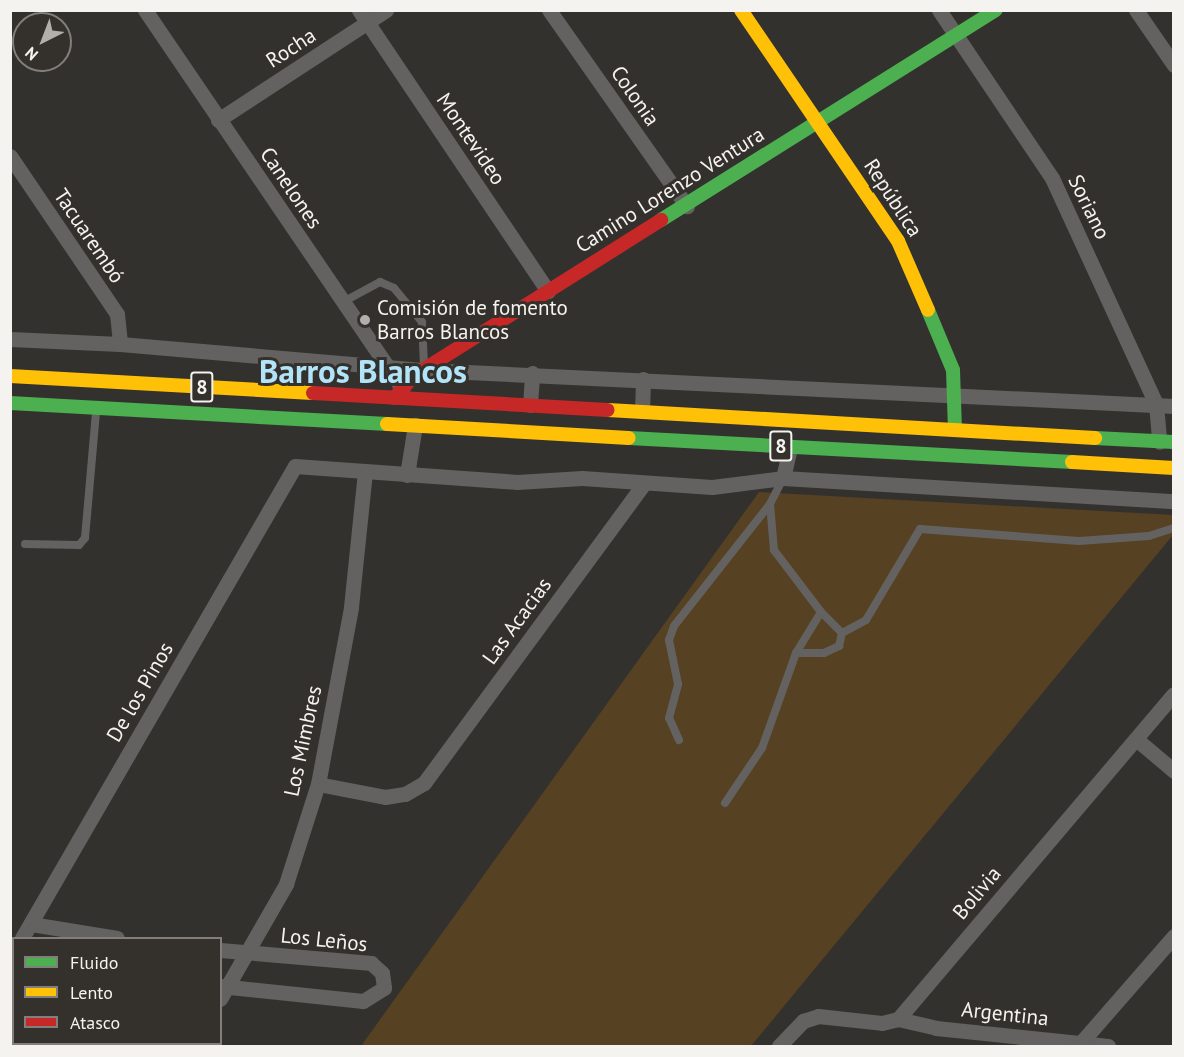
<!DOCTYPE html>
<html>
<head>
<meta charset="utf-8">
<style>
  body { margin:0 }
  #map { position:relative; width:1184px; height:1057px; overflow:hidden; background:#33312e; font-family:"PT Sans",sans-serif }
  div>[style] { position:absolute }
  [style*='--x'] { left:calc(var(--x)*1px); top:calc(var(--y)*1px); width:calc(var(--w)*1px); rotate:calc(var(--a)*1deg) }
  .green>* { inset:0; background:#564123 }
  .lane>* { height:8px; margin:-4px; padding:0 4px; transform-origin:4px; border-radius:4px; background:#636261 }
  .street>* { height:15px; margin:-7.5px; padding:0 7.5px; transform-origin:7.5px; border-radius:7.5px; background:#636261 }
  .fast>* { height:14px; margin:-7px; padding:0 7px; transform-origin:7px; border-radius:7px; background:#4caf50 }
  .slow>* { height:14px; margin:-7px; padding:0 7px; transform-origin:7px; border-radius:7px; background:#ffc107 }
  .jam>* { height:14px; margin:-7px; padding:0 7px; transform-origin:7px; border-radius:7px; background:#c62828 }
  .dots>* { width:16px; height:16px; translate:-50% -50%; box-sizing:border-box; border:3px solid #34312d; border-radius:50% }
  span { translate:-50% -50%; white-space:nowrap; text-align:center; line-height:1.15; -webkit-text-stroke:6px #34312d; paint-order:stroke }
  .shield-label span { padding:2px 4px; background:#34312d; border:2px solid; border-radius:4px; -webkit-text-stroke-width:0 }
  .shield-label { font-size:20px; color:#f5f3f0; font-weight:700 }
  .street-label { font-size:21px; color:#f5f3f0 }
  .poi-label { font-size:21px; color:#f5f3f0 }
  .left { translate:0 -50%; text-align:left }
  .town-label { font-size:33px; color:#b1e3f9; font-weight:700 }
  .frame { position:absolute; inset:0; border:12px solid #f5f3f0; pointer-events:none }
  .legend { position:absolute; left:12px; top:937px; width:210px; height:108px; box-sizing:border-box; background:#34312d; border:2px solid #817f7b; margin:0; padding:8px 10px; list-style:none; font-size:18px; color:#f5f3f0 }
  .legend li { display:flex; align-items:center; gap:12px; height:30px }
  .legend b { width:30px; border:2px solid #817f7b }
  .north { position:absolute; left:12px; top:12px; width:60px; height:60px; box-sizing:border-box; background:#34312d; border:2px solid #817f7b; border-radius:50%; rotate:222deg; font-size:16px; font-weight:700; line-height:24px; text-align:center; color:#f5f3f0 }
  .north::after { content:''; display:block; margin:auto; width:21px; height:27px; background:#b1afac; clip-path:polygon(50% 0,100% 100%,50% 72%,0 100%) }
</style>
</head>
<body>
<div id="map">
  <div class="green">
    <div style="clip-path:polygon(759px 492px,1173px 515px,1173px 535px,751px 1046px,361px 1046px)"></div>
  </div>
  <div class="lane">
    <div style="--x:343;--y:302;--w:42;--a:-28.4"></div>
    <div style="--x:380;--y:282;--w:15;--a:23"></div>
    <div style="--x:394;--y:288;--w:44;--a:50.5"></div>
    <div style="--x:422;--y:322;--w:43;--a:87.3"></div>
    <div style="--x:25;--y:544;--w:54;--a:1.1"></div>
    <div style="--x:79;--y:545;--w:9;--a:-49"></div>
    <div style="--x:85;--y:538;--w:126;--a:-85"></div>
    <div style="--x:842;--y:633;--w:27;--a:-28"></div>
    <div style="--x:866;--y:620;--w:106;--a:-59.3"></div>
    <div style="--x:920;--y:529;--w:159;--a:4.3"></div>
    <div style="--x:1079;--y:541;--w:70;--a:-4.1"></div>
    <div style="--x:1149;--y:536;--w:26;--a:-18"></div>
    <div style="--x:796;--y:653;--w:28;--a:0"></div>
    <div style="--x:824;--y:653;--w:17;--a:-25"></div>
    <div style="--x:839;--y:646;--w:13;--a:-77"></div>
    <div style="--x:842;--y:633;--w:30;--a:-135"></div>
    <div style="--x:679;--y:740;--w:24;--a:-114"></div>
    <div style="--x:669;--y:718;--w:35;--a:-75"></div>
    <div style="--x:678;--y:684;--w:45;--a:-101.6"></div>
    <div style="--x:669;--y:640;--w:15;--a:-70"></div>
    <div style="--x:674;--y:626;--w:155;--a:-51.8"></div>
    <div style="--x:770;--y:504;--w:29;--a:-63"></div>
    <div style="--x:725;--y:803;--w:66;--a:-56.1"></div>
    <div style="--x:762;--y:748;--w:101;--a:-70.3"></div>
    <div style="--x:796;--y:653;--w:48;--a:-58.6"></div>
    <div style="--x:821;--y:612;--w:78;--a:-127.2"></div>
    <div style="--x:774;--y:550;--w:46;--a:-95"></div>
  </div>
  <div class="street">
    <div style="--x:145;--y:10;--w:458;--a:55.8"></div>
    <div style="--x:359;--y:10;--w:339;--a:56.1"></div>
    <div style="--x:549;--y:10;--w:240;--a:54.9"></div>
    <div style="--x:939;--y:10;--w:202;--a:56.1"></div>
    <div style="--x:1052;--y:178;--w:249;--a:65.3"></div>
    <div style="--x:1156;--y:404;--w:38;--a:85"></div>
    <div style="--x:1136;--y:10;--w:67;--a:55.4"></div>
    <div style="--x:218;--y:120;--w:201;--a:-33.2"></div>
    <div style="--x:10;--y:156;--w:191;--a:55.9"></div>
    <div style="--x:117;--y:314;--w:30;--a:84"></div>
    <div style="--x:10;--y:339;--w:110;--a:2.6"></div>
    <div style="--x:120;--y:344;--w:306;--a:4.9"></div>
    <div style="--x:425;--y:370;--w:750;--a:2.75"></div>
    <div style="--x:530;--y:405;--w:32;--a:-86"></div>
    <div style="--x:642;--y:411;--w:32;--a:-88"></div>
    <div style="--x:407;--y:475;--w:51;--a:-80.9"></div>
    <div style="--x:783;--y:478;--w:392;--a:3.4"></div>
    <div style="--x:1136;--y:739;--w:50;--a:40.1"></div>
    <div style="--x:318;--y:784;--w:68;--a:11"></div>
    <div style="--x:385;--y:797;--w:20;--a:-9"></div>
    <div style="--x:405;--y:794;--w:22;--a:-30"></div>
    <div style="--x:424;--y:783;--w:371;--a:-53.7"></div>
    <div style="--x:31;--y:924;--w:87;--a:9.2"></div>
    <div style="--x:22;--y:938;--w:545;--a:-59.96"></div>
    <div style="--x:295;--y:466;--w:223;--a:4.1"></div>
    <div style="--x:517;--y:482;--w:65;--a:-3.5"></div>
    <div style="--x:582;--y:478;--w:130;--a:4"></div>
    <div style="--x:712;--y:487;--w:72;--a:-7.2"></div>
    <div style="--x:783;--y:478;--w:32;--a:-77"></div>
    <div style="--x:220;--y:950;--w:152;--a:4.9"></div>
    <div style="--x:371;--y:963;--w:15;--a:42"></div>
    <div style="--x:382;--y:973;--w:15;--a:82"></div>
    <div style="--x:384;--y:988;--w:25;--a:148"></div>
    <div style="--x:363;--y:1001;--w:144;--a:-174"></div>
    <div style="--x:10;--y:958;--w:7;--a:-56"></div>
    <div style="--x:220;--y:999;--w:133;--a:-60.1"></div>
    <div style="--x:286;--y:884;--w:105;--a:-72.3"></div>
    <div style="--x:318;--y:784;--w:180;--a:-79.4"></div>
    <div style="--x:351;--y:607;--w:136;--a:-84.1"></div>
    <div style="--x:898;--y:1019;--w:39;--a:13"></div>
    <div style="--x:936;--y:1028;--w:173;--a:6"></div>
    <div style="--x:192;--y:1046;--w:3;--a:-45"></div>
    <div style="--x:779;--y:1046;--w:35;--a:-46"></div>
    <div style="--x:803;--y:1021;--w:16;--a:-18"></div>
    <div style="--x:818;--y:1016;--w:64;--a:6.2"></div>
    <div style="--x:882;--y:1023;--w:16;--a:-14"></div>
    <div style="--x:898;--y:1019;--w:426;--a:-49.7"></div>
    <div style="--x:1078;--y:1046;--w:146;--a:-48.9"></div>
  </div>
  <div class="fast">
    <div style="--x:661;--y:220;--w:395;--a:-32.1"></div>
    <div style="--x:928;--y:310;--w:65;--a:67.4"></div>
    <div style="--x:953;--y:370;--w:60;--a:88.1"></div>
    <div style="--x:10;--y:403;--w:378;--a:3.2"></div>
    <div style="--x:629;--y:438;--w:444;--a:3.1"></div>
    <div style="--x:1095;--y:438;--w:79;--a:2.9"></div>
  </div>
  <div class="slow">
    <div style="--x:741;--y:10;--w:279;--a:55.8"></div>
    <div style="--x:898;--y:241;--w:75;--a:66.5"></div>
    <div style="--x:10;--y:376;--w:303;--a:3.2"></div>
    <div style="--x:608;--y:410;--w:488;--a:3.3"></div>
    <div style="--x:387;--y:424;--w:242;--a:3.3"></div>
    <div style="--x:1072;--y:462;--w:102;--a:3.4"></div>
  </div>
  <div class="jam">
    <div style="--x:313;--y:393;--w:295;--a:3.3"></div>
    <div style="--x:394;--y:398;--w:31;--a:-48"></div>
    <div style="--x:415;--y:375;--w:291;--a:-32.2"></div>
  </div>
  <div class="dots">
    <div style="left:365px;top:320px;background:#b1afac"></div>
  </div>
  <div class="shield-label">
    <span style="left:202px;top:387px">8</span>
    <span style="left:781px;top:446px">8</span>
  </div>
  <div class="street-label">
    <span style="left:291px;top:48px;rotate:-33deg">Rocha</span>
    <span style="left:635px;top:96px;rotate:55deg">Colonia</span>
    <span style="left:471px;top:139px;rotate:56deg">Montevideo</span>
    <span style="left:291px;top:188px;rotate:56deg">Canelones</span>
    <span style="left:670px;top:190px;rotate:-32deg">Camino Lorenzo Ventura</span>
    <span style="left:893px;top:198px;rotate:57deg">República</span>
    <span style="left:1089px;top:207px;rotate:64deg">Soriano</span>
    <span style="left:89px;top:236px;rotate:56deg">Tacuarembó</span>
    <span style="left:517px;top:621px;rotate:-54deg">Las Acacias</span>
    <span style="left:140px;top:692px;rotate:-60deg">De los Pinos</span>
    <span style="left:303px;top:741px;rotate:-78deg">Los Mimbres</span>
    <span style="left:977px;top:893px;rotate:-50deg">Bolivia</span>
    <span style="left:324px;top:940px;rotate:6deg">Los Leños</span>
    <span style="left:1005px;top:1014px;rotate:6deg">Argentina</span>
  </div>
  <div class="poi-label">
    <span class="left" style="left:377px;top:320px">Comisión de fomento<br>Barros Blancos</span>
  </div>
  <div class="town-label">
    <span style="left:363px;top:371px">Barros Blancos</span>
  </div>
  <div class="frame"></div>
  <ul class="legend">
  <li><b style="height:8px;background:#4caf50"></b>Fluido</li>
  <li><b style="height:8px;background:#ffc107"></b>Lento</li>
  <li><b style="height:8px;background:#c62828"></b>Atasco</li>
  </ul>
  <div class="north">N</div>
</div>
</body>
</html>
